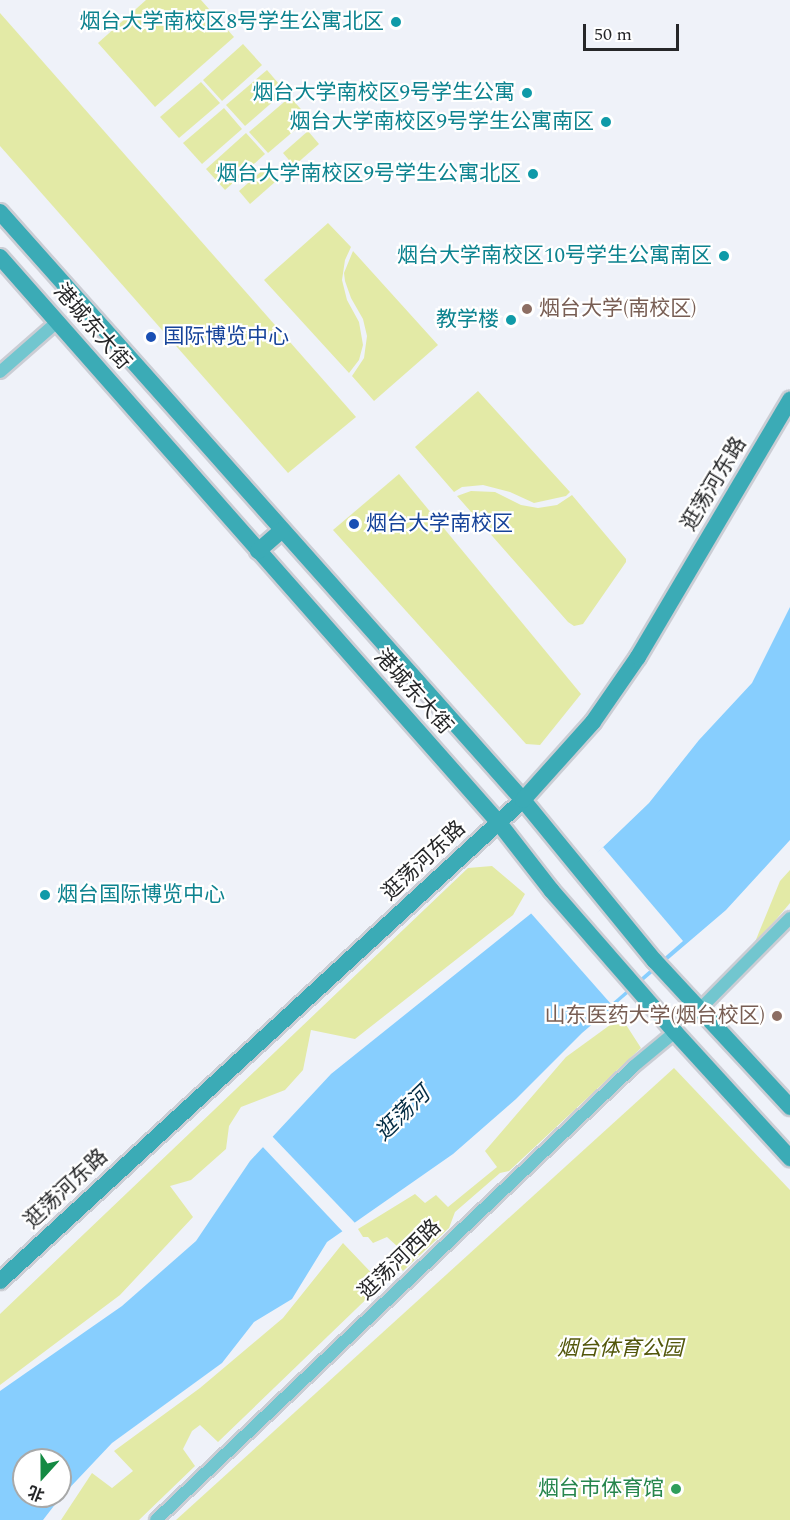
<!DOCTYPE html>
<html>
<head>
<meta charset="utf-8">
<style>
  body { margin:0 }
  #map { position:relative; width:790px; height:1520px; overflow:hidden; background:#eff2f9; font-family:Spectral,"Noto Sans SC",serif }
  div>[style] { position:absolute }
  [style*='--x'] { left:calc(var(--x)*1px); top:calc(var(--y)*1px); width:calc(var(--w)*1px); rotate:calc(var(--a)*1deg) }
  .green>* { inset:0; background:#e3eaa6 }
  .water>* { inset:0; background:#87cefe }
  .pier>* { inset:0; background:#eff2f9 }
  .roads { filter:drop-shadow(2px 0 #cbcdd4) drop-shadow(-2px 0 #cbcdd4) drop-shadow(0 2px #cbcdd4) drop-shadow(0 -2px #cbcdd4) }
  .street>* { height:12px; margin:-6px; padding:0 6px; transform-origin:6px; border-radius:6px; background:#72c6cf }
  .secondary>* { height:16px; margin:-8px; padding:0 8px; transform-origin:8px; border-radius:8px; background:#3babb6 }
  .dots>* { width:16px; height:16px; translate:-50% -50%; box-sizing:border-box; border:3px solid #fff; border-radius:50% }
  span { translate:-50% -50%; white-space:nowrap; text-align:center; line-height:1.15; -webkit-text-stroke:4.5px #fff; paint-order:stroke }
  .culture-label { font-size:21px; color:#0d838f }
  .right { translate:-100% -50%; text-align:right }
  .left { translate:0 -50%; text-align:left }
  .education-label { font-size:21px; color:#785e54 }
  .street-label { font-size:21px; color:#262729 }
  .transit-label { font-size:21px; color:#164399 }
  .park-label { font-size:21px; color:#52560a; font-style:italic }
  .leisure-label { font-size:21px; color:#27864d }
  .water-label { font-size:22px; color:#032c44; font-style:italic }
  .north { position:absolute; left:12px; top:1448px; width:60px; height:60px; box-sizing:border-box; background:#fff; border:2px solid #a8a9a9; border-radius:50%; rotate:201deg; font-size:16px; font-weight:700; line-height:24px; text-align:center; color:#262729 }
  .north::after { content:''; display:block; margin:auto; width:21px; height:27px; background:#148a43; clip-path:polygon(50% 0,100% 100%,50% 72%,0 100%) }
  .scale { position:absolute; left:583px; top:24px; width:96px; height:27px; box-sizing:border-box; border:3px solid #262729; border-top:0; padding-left:8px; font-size:18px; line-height:21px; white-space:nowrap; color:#262729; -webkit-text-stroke:4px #fff; paint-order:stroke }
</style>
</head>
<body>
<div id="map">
  <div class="green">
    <div style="clip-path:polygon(146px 0,201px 0,234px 37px,155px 107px,98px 43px)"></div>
    <div style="clip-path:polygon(0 13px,356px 417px,288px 473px,0 146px)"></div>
    <div style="clip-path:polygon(243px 44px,262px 65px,222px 101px,203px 80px)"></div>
    <div style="clip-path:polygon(267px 70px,285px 91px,245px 126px,226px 105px)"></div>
    <div style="clip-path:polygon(201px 82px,220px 103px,179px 138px,160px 117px)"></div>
    <div style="clip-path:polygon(290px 97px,309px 118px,268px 153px,249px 132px)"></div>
    <div style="clip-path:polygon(224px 108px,242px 129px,202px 164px,183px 143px)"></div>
    <div style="clip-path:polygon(308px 131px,319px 144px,294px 166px,283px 153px)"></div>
    <div style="clip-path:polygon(246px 133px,265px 154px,225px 190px,206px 169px)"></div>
    <div style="clip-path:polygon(264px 169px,275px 182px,250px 204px,239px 191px)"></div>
    <div style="clip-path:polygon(328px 223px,351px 247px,345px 260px,342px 280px,347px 300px,359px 322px,363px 345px,359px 360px,349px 373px,264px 280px)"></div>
    <div style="clip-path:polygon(353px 251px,438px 345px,374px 401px,352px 376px,364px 358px,367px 336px,363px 319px,351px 298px,345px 281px,344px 273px)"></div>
    <div style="clip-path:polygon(478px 391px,570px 492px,566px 496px,534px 503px,510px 492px,483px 485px,462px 487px,454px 492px,415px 447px)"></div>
    <div style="clip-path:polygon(399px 474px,581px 694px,540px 745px,526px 744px,333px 530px)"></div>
    <div style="clip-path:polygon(471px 491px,495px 492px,521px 505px,538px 508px,557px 505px,572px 495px,626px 559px,626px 562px,583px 624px,574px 626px,568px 622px,457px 496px)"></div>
    <div style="clip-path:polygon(492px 866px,525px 894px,513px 915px,355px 1039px,311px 1030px,303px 1070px,285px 1090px,241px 1107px,229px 1126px,226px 1149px,191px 1180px,170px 1186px,193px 1217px,120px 1295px,0 1385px,0 1314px,468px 868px)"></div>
    <div style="clip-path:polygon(790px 870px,790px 903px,753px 947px,780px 881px)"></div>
    <div style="clip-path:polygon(621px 1017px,641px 1048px,509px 1171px,500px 1173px,455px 1212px,449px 1228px,403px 1271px,390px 1256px,398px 1247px,387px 1237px,373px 1243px,368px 1237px,363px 1237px,358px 1229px,415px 1194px,425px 1203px,436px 1195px,448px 1207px,497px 1167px,485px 1151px,566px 1057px)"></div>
    <div style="clip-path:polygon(674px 1068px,790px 1190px,790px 1520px,176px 1520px)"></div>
    <div style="clip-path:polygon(343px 1243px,382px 1284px,218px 1442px,200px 1425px,192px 1431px,183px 1449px,195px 1466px,139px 1520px,61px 1520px,92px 1473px,112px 1488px,133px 1471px,114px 1451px,200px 1388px,283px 1318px)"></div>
  </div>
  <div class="water">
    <div style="clip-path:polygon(evenodd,790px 607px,790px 840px,726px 910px,582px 1033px,516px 1099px,453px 1154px,327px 1242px,292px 1299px,254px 1322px,222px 1363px,112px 1443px,60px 1498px,43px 1520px,0 1520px,0 1391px,122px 1306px,196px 1241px,250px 1161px,331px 1074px,548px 900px,649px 803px,699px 740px,752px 683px,790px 607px,24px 1460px,60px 1460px,60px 1496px,24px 1496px,24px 1460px)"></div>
  </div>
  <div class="pier">
    <div style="clip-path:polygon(603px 847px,683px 941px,611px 1004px,529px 911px)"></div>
    <div style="clip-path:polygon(271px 1135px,356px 1224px,344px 1233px,261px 1145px)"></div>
  </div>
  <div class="roads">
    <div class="street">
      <div style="--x:0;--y:372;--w:77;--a:-41.3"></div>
      <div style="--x:700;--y:1009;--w:128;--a:-45.3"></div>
      <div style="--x:156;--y:1520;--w:659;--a:-43.52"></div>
      <div style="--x:634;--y:1066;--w:53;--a:-39.7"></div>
    </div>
    <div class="secondary">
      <div style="--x:0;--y:212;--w:787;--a:48.35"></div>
      <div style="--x:523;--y:800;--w:208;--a:50.7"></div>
      <div style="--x:655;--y:961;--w:199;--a:47.2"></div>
      <div style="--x:0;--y:257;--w:755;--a:48.6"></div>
      <div style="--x:499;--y:823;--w:86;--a:52.1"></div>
      <div style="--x:552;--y:891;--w:187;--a:48.9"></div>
      <div style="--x:675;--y:1032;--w:171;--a:47.6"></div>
      <div style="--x:258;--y:551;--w:32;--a:-41"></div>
      <div style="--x:0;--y:1281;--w:711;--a:-42.6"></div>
      <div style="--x:523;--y:800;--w:105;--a:-48.1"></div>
      <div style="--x:593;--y:722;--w:79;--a:-55.3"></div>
      <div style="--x:638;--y:657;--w:299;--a:-59.4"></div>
    </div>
  </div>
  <div class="dots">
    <div style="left:396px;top:22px;background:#0f9aa8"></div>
    <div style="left:527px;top:93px;background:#0f9aa8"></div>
    <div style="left:606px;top:122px;background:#0f9aa8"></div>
    <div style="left:533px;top:174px;background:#0f9aa8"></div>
    <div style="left:724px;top:256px;background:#0f9aa8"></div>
    <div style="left:527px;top:309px;background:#8d6e63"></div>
    <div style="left:511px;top:320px;background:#0f9aa8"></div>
    <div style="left:151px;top:337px;background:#1a4fb4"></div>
    <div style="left:354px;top:524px;background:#1a4fb4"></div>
    <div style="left:45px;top:895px;background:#0f9aa8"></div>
    <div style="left:777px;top:1016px;background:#8d6e63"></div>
    <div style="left:676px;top:1489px;background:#2e9e5b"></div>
  </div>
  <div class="culture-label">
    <span class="right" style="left:384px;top:22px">烟台大学南校区8号学生公寓北区</span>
    <span class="right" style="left:515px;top:93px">烟台大学南校区9号学生公寓</span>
    <span class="right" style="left:594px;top:122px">烟台大学南校区9号学生公寓南区</span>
    <span class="right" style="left:521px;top:174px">烟台大学南校区9号学生公寓北区</span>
    <span class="right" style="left:712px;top:256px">烟台大学南校区10号学生公寓南区</span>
    <span class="right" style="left:499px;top:320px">教学楼</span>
    <span class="left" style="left:57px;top:895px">烟台国际博览中心</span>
  </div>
  <div class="education-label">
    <span class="left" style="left:539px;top:309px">烟台大学(南校区)</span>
    <span class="right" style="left:765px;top:1016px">山东医药大学(烟台校区)</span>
  </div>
  <div class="street-label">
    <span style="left:92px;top:327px;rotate:49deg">港城东大街</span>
    <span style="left:714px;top:484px;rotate:-59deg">逛荡河东路</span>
    <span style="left:413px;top:692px;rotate:48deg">港城东大街</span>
    <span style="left:424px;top:861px;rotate:-43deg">逛荡河东路</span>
    <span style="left:66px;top:1189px;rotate:-43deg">逛荡河东路</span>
    <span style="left:400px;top:1260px;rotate:-44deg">逛荡河西路</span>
  </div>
  <div class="transit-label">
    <span class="left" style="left:163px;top:337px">国际博览中心</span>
    <span class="left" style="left:366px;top:524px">烟台大学南校区</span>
  </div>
  <div class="park-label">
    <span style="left:620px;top:1349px">烟台体育公园</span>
  </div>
  <div class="leisure-label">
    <span class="right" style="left:664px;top:1489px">烟台市体育馆</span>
  </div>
  <div class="water-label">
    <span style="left:403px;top:1114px;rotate:-44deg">逛荡河</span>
  </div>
  <div class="north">北</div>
  <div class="scale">50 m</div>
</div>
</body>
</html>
